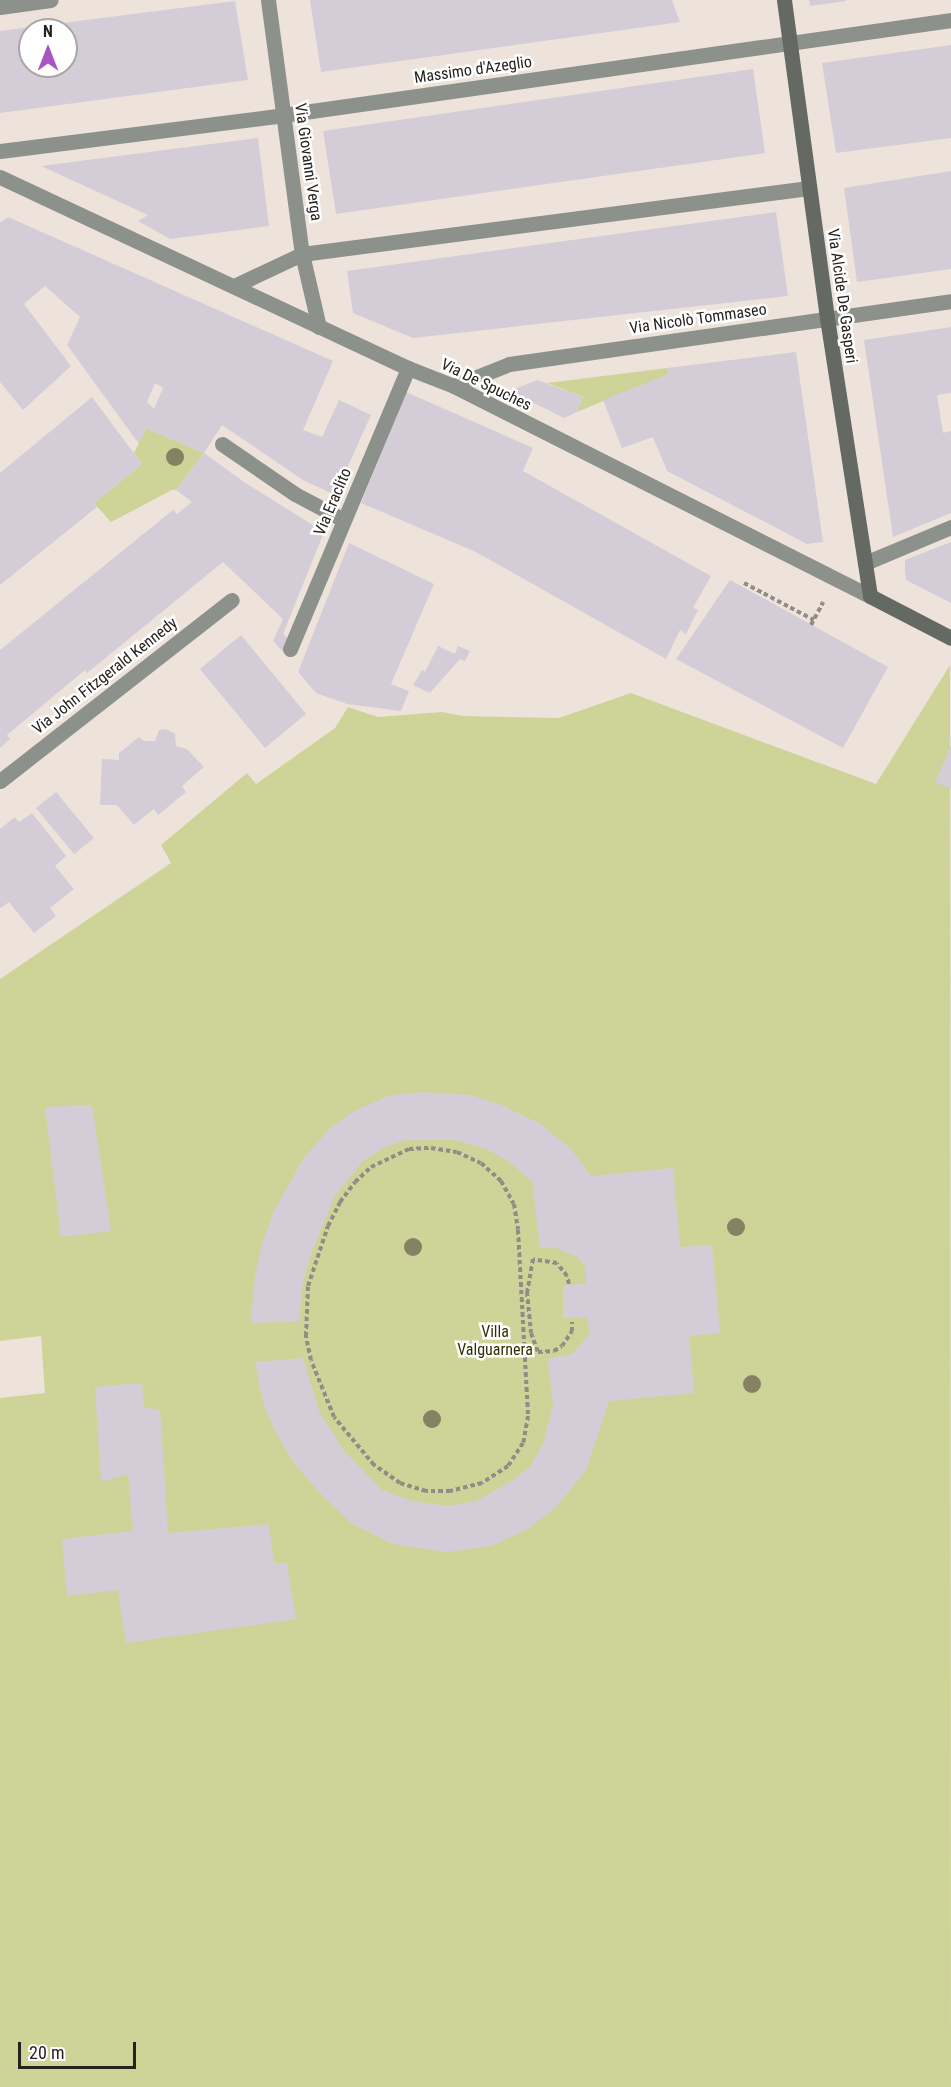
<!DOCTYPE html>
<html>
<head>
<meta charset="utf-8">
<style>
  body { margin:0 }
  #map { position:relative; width:951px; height:2087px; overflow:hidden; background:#ede3da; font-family:"Roboto Condensed",sans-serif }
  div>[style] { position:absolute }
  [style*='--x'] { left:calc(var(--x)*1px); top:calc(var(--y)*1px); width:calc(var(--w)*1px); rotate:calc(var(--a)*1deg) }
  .green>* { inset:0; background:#ced497 }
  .building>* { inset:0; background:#d4cdd8 }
  .path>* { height:4px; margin-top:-2px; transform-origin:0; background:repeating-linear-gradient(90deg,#938b85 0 4.5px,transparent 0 7.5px) }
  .lane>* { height:15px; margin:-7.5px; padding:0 7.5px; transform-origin:7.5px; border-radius:7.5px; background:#8d918c }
  .street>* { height:15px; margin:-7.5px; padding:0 7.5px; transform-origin:7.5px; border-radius:7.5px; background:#8d918c }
  .secondary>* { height:15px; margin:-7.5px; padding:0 7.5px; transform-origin:7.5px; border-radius:7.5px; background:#646963 }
  .trees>* { width:18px; height:18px; margin:-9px; border-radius:50%; background:#848262 }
  span { translate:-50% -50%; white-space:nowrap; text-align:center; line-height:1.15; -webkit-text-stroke:5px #fff; paint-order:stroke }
  .street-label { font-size:16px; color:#26221f }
  .park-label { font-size:16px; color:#2f3200 }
  .north { position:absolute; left:18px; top:18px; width:60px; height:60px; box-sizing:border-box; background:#fff; border:2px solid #a8a7a5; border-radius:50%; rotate:0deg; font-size:16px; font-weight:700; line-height:24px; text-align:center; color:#26221f }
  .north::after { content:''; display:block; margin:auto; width:21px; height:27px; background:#aa53c1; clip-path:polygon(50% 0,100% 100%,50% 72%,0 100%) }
  .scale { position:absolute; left:18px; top:2042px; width:118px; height:27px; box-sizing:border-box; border:3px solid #26221f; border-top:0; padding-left:8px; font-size:18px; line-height:21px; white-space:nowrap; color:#26221f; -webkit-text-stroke:4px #fff; paint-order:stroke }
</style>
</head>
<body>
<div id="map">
  <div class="green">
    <div style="clip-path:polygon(667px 368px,669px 374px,577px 412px,583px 397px,547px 383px)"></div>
    <div style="clip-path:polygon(146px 428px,204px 453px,176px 490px,172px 490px,111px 522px,94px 503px,142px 464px,134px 453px)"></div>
    <div style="clip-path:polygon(950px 665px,951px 2087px,0 2087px,0 1398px,45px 1393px,41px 1336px,0 1341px,0 979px,171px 863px,161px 845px,247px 773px,256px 784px,335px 728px,348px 707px,378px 717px,442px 712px,463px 716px,559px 718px,631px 693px,876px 784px)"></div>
  </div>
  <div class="building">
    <div style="clip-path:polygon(310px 0,672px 0,680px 22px,321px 72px)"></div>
    <div style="clip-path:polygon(809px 0,846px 0,846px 1px,810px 6px)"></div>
    <div style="clip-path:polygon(evenodd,235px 1px,248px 80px,0 113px,0 31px,235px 1px,30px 30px,66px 30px,66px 66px,30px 66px,30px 30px)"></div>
    <div style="clip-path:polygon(951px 45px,951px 138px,836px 153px,822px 63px)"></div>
    <div style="clip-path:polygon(753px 69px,765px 153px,336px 214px,323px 131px)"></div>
    <div style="clip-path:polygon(258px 138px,269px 226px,170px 239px,138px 221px,148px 215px,41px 166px)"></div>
    <div style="clip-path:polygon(951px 171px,951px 269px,857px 282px,844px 188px)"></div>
    <div style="clip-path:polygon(776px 212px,788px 296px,413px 338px,353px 313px,347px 271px)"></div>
    <div style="clip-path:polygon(evenodd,8px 217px,333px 361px,303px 430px,322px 437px,339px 400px,371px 415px,335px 495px,303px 480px,222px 425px,204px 453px,146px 428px,139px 444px,67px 345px,80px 317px,45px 286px,24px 304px,71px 366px,23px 410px,0 382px,0 223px,8px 217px,155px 383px,163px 388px,154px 409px,147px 402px,155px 383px)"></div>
    <div style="clip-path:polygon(951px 327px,951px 393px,937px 395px,943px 433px,951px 431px,951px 513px,893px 537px,864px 340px)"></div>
    <div style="clip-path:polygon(796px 352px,823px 542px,807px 544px,667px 471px,653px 437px,622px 448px,603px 400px,669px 374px,667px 368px)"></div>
    <div style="clip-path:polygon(537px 380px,583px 397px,577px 412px,564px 418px,510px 391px)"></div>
    <div style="clip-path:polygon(406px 392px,533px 448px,523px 471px,711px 576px,693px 608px,698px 610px,686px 634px,680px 630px,666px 659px,476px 552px,361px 503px)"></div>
    <div style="clip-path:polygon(92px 397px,142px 464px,94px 503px,97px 507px,0 585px,0 473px)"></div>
    <div style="clip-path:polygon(204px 453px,244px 482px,324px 532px,283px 634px,290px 640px,282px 651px,273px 641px,283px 619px,223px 562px,87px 673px,85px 670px,7px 735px,10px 739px,0 748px,0 650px,173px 510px,177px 514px,192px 502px,176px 490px)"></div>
    <div style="clip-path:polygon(951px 542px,951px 603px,906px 580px,905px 570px,905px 560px)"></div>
    <div style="clip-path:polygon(349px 543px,434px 584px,391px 684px,409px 691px,401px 711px,347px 704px,316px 693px,298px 672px)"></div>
    <div style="clip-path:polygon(730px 580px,888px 667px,843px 748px,676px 659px)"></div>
    <div style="clip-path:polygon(241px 635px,306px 714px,265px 748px,200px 669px)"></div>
    <div style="clip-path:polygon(438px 646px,455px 654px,458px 646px,470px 651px,465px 661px,460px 659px,430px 693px,413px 685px,422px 670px,425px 672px)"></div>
    <div style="clip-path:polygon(166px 729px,175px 734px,176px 746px,187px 749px,204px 767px,182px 786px,186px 792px,158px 815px,154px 809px,134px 825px,117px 805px,100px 805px,102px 759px,119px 760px,119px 753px,139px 737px,144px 741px,155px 741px,159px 730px)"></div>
    <div style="clip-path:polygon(951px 746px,951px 789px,935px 782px)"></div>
    <div style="clip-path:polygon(56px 792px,94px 838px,74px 854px,36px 808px)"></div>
    <div style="clip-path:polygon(32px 813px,66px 856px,55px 866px,74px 889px,50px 908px,56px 916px,34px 933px,9px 902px,1px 908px,0 907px,0 829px,15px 817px,19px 822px)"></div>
    <div style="clip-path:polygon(423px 1092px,470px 1095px,501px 1105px,539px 1123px,571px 1149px,591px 1176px,673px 1168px,680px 1247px,712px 1245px,720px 1333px,689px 1336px,694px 1393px,609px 1401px,586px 1470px,558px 1505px,528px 1529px,491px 1546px,447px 1552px,393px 1544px,351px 1523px,320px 1493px,294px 1463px,276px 1433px,264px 1406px,255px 1362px,303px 1358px,319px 1411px,344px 1451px,382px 1490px,412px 1501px,448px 1506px,476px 1501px,505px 1485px,529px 1468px,543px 1444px,553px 1406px,548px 1359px,572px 1354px,589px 1335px,588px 1318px,563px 1318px,563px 1286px,586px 1283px,586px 1267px,577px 1257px,556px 1248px,540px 1248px,532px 1181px,508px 1161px,486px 1149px,456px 1140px,404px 1140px,381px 1149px,362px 1162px,334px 1197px,311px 1254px,303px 1280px,299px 1321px,251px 1323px,255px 1276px,262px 1245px,273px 1213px,303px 1159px,330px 1128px,354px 1111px,388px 1096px)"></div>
    <div style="clip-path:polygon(92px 1105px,111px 1231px,61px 1237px,45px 1107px)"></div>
    <div style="clip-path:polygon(142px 1383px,144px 1408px,160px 1409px,168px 1533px,269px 1524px,274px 1563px,287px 1563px,296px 1619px,126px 1643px,118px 1590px,67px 1596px,62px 1539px,133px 1531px,128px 1474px,101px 1482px,95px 1387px)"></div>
  </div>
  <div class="path">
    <div style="--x:744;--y:583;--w:79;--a:27.9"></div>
    <div style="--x:811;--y:625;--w:26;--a:-62"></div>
    <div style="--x:431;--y:1148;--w:26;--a:9"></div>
    <div style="--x:457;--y:1152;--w:26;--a:25"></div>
    <div style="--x:481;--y:1163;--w:27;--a:42"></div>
    <div style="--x:501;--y:1181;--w:26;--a:61"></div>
    <div style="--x:514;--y:1204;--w:26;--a:81"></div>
    <div style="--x:518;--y:1230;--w:186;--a:86.9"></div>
    <div style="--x:528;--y:1416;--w:27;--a:100"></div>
    <div style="--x:523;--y:1443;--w:27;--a:123"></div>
    <div style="--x:508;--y:1466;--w:31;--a:147"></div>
    <div style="--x:482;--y:1483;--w:33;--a:166"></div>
    <div style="--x:450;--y:1491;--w:24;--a:180"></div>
    <div style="--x:426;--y:1491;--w:27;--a:-163"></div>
    <div style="--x:400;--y:1483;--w:32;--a:-145"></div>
    <div style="--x:374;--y:1465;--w:62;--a:-129.8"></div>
    <div style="--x:334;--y:1417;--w:61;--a:-112"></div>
    <div style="--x:311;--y:1360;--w:25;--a:-102"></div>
    <div style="--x:306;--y:1336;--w:50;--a:-87.7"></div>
    <div style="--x:308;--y:1286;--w:63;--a:-71.6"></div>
    <div style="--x:328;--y:1226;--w:27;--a:-63"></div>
    <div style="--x:340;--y:1202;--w:25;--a:-53"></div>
    <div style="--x:355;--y:1182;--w:22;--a:-43"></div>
    <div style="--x:371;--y:1167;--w:42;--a:-25.3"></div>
    <div style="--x:409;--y:1149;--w:22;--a:-3"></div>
    <div style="--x:569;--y:1284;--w:8;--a:-104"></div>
    <div style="--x:567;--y:1276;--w:16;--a:-128"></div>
    <div style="--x:557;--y:1263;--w:24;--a:-171"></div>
    <div style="--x:533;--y:1259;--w:34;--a:100"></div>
    <div style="--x:527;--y:1292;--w:41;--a:84.4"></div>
    <div style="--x:531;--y:1333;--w:20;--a:70"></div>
    <div style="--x:538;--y:1352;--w:16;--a:-4"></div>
    <div style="--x:554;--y:1351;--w:9;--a:-32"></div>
    <div style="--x:562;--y:1346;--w:18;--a:-56"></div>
    <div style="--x:572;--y:1331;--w:9;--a:-90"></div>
  </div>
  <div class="lane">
    <div style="--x:865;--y:563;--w:93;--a:-22.7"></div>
  </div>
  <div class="street">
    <div style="--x:268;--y:0;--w:256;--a:82.4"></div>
    <div style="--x:302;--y:254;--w:75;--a:76.9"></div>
    <div style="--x:0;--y:7;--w:51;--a:-7.8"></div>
    <div style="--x:0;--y:151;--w:285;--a:-7.2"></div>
    <div style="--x:283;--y:115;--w:675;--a:-8.09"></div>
    <div style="--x:0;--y:177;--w:450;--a:25.1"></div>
    <div style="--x:408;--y:368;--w:49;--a:21.4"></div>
    <div style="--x:454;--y:386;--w:466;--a:26.8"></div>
    <div style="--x:234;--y:286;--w:75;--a:-25.2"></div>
    <div style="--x:302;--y:254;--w:511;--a:-7.42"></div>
    <div style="--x:454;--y:386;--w:59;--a:-21.8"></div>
    <div style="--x:509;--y:364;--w:446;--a:-8.1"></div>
    <div style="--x:222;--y:444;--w:88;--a:34.4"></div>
    <div style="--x:295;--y:494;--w:55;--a:28"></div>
    <div style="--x:290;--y:649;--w:305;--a:-67.2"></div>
    <div style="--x:0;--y:781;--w:294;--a:-38"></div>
  </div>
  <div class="secondary">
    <div style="--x:784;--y:0;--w:321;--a:82.3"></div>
    <div style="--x:827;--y:318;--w:281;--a:81.2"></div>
    <div style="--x:870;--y:596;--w:91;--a:27.4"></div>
  </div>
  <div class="trees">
    <div style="left:175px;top:457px"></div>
    <div style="left:736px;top:1227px"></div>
    <div style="left:413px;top:1247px"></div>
    <div style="left:752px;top:1384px"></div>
    <div style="left:432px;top:1419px"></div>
  </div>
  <div class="street-label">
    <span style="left:473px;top:70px;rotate:-8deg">Massimo d'Azeglio</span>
    <span style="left:308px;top:162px;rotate:82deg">Via Giovanni Verga</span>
    <span style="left:842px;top:296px;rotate:82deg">Via Alcide De Gasperi</span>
    <span style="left:698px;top:319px;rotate:-8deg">Via Nicolò Tommaseo</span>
    <span style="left:486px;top:385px;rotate:26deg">Via De Spuches</span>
    <span style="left:333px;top:502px;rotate:-67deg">Via Eraclito</span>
    <span style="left:105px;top:676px;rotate:-38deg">Via John Fitzgerald Kennedy</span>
  </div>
  <div class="park-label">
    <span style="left:495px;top:1341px">Villa<br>Valguarnera</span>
  </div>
  <div class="north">N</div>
  <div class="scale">20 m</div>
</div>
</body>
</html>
